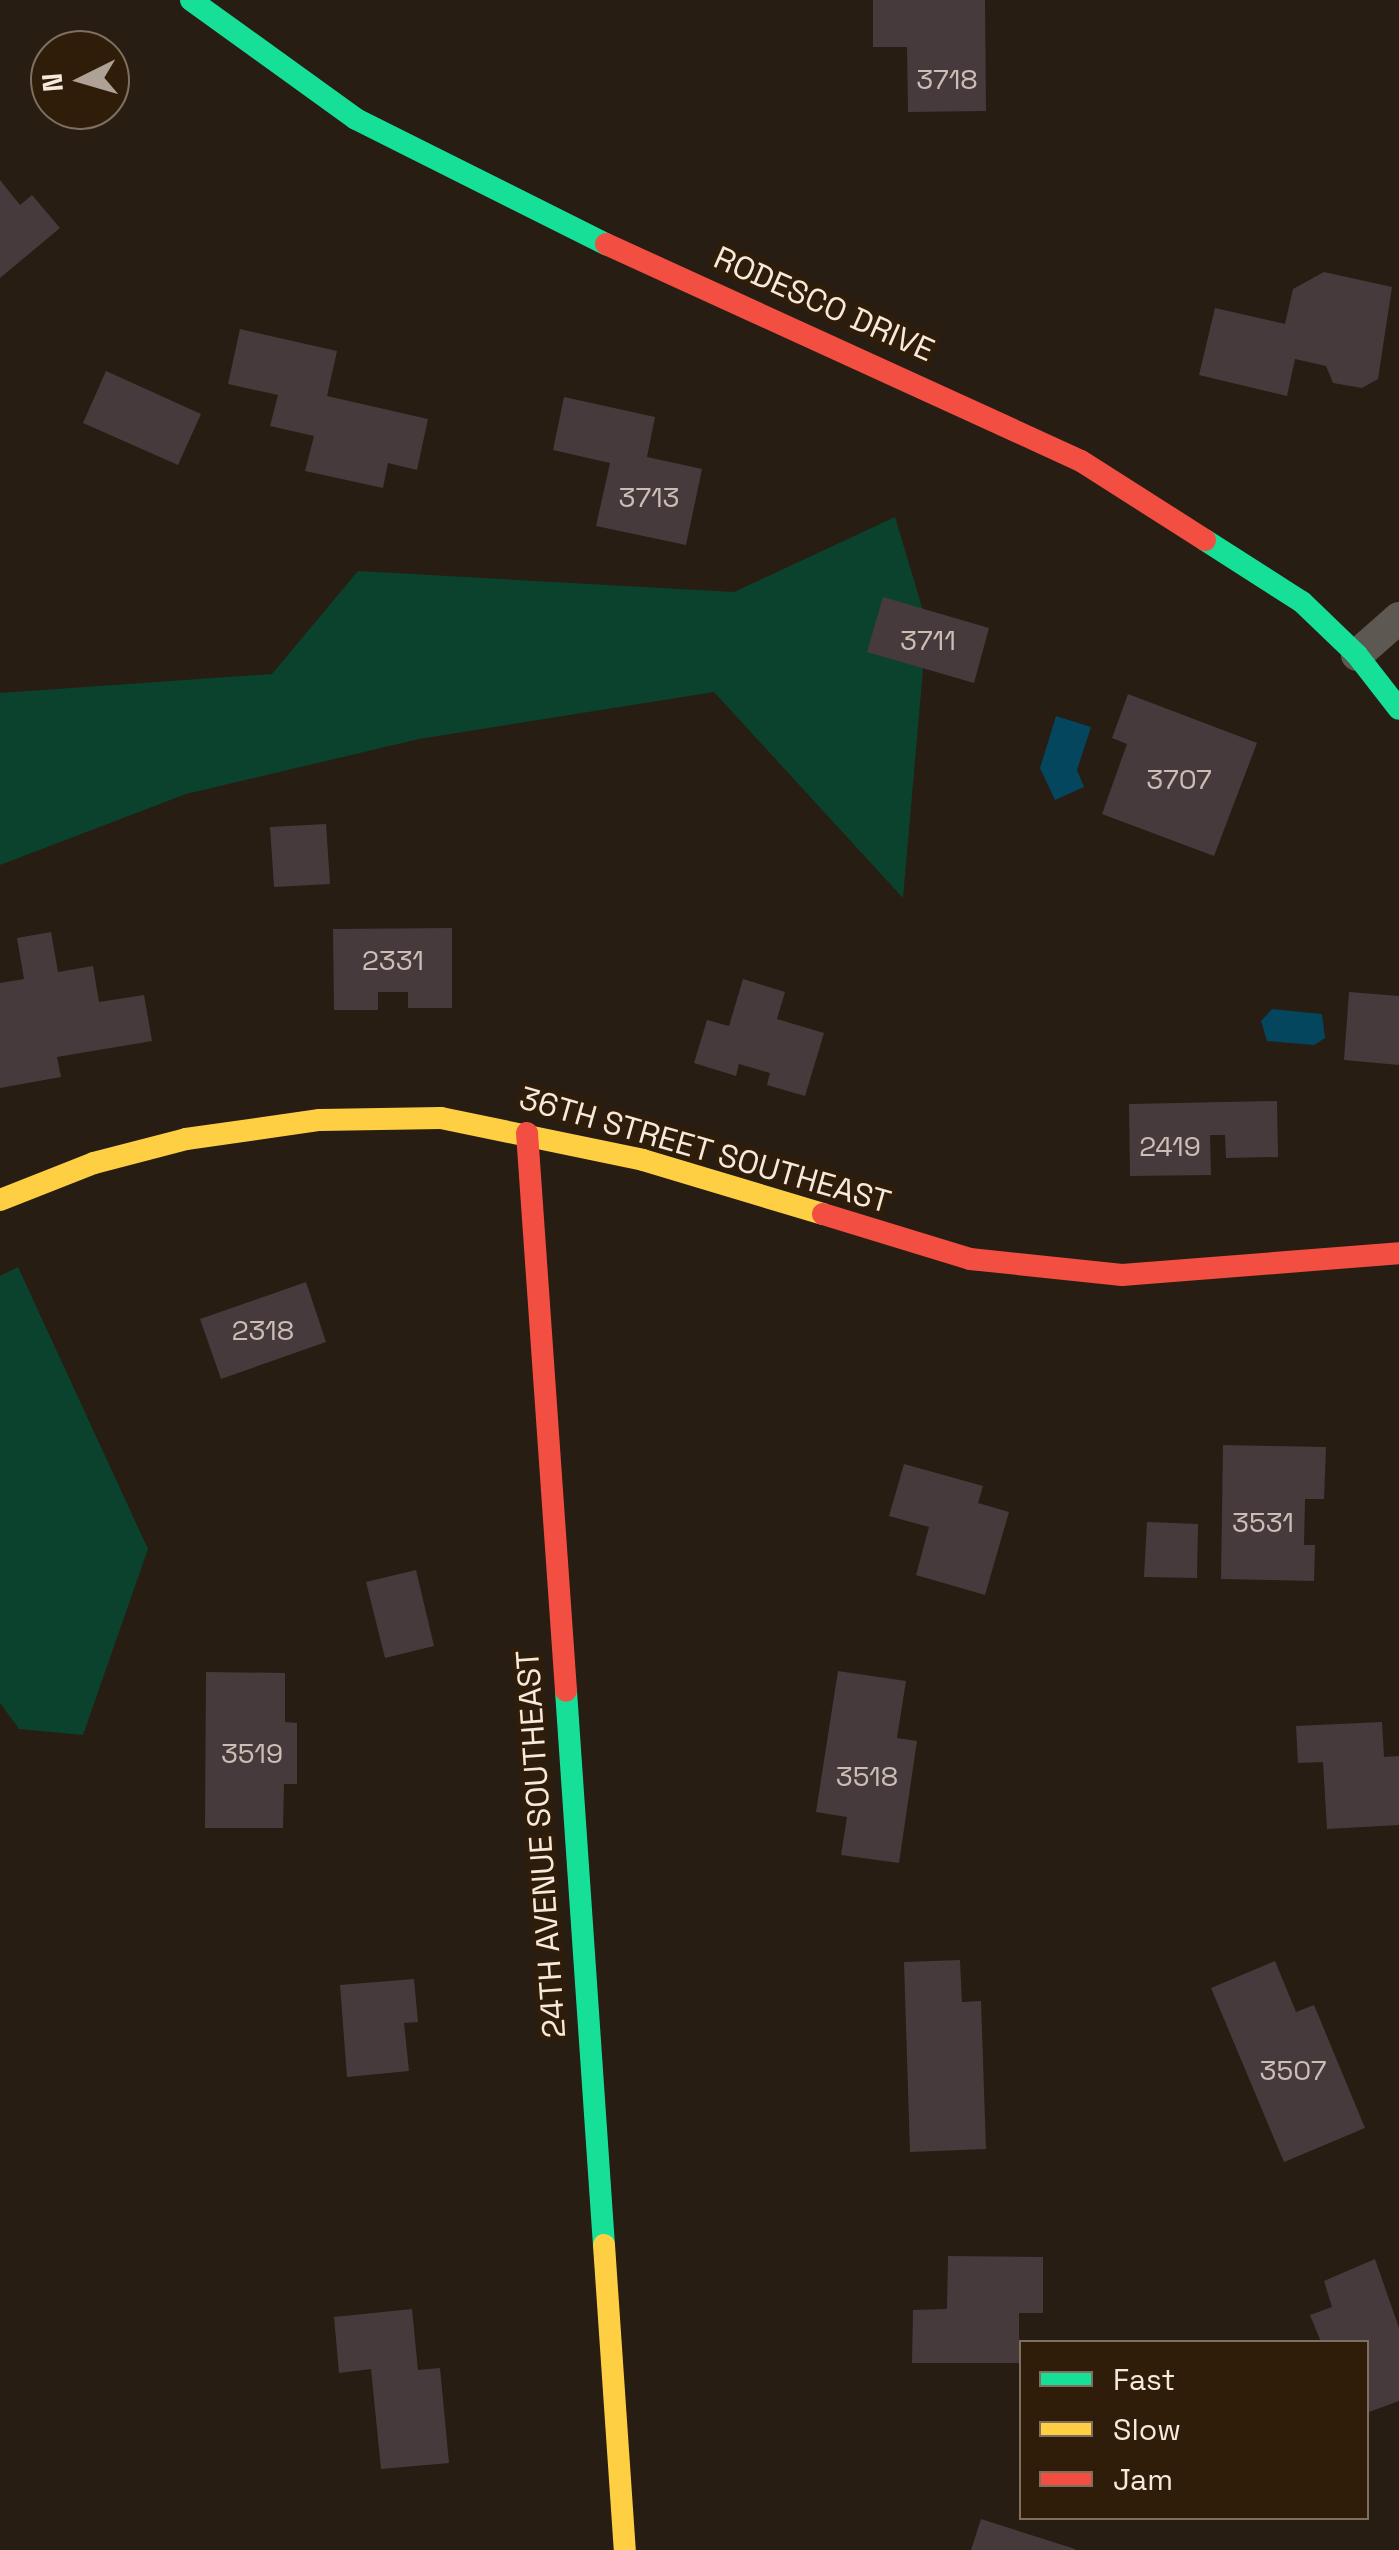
<!DOCTYPE html>
<html>
<head>
<meta charset="utf-8">
<style>
  body { margin:0 }
  #map { position:relative; width:1399px; height:2550px; overflow:hidden; background:#271d12; font-family:"Space Grotesk",sans-serif }
  div>[style] { position:absolute }
  [style*='--x'] { left:calc(var(--x)*1px); top:calc(var(--y)*1px); width:calc(var(--w)*1px); rotate:calc(var(--a)*1deg) }
  .green>* { inset:0; background:#0a422e }
  .water>* { inset:0; background:#04465d }
  .building>* { inset:0; background:#473a3d }
  .street>* { height:32px; margin:-16px; padding:0 16px; transform-origin:16px; border-radius:16px; background:#5e5853 }
  .fast>* { height:22px; margin:-11px; padding:0 11px; transform-origin:11px; border-radius:11px; background:#16e098 }
  .slow>* { height:22px; margin:-11px; padding:0 11px; transform-origin:11px; border-radius:11px; background:#ffcf43 }
  .jam>* { height:22px; margin:-11px; padding:0 11px; transform-origin:11px; border-radius:11px; background:#f24e42 }
  span { translate:-50% -50%; white-space:nowrap; text-align:center; line-height:1.15; -webkit-text-stroke:9px #301d09; paint-order:stroke }
  .number-label { font-size:28px; color:#cabeb5 }
  .number-label span { -webkit-text-stroke-width:0 }
  .street-label { font-size:32px; color:#f6eadd }
  .legend { position:absolute; left:1019px; top:2340px; width:350px; height:180px; box-sizing:border-box; background:#301d09; border:2px solid #7f6f5e; margin:0; padding:12px 18px; list-style:none; font-size:30px; color:#f6eadd }
  .legend li { display:flex; align-items:center; gap:20px; height:50px }
  .legend b { width:50px; border:2px solid #7f6f5e }
  .north { position:absolute; left:30px; top:30px; width:100px; height:100px; box-sizing:border-box; background:#301d09; border:2px solid #7f6f5e; border-radius:50%; rotate:265deg; font-size:28px; font-weight:700; line-height:40px; text-align:center; color:#f6eadd }
  .north::after { content:''; display:block; margin:auto; width:35px; height:45px; background:#aea296; clip-path:polygon(50% 0,100% 100%,50% 72%,0 100%) }
</style>
</head>
<body>
<div id="map">
  <div class="green">
    <div style="clip-path:polygon(895px 517px,927px 624px,903px 898px,714px 692px,419px 739px,186px 794px,0 865px,0 693px,272px 674px,358px 571px,734px 592px)"></div>
    <div style="clip-path:polygon(18px 1267px,148px 1549px,83px 1735px,19px 1729px,0 1703px,0 1276px)"></div>
  </div>
  <div class="water">
    <div style="clip-path:polygon(1056px 716px,1091px 727px,1077px 770px,1084px 787px,1055px 800px,1040px 768px)"></div>
    <div style="clip-path:polygon(1272px 1009px,1322px 1014px,1325px 1038px,1314px 1045px,1267px 1041px,1261px 1021px)"></div>
  </div>
  <div class="building">
    <div style="clip-path:polygon(873px 0,985px 0,986px 111px,908px 112px,907px 47px,873px 47px)"></div>
    <div style="clip-path:polygon(0 180px,20px 205px,32px 195px,60px 228px,0 278px)"></div>
    <div style="clip-path:polygon(1324px 272px,1392px 287px,1378px 379px,1362px 388px,1333px 383px,1326px 366px,1295px 359px,1287px 396px,1199px 375px,1215px 308px,1285px 324px,1293px 289px)"></div>
    <div style="clip-path:polygon(240px 329px,337px 351px,327px 396px,428px 419px,417px 470px,388px 463px,383px 488px,305px 471px,314px 436px,270px 426px,278px 395px,228px 384px)"></div>
    <div style="clip-path:polygon(106px 371px,201px 414px,178px 465px,83px 423px)"></div>
    <div style="clip-path:polygon(564px 397px,655px 417px,647px 457px,702px 469px,686px 545px,596px 526px,610px 463px,553px 450px)"></div>
    <div style="clip-path:polygon(883px 597px,989px 628px,974px 683px,867px 652px)"></div>
    <div style="clip-path:polygon(1128px 694px,1257px 743px,1214px 856px,1102px 814px,1127px 744px,1112px 738px)"></div>
    <div style="clip-path:polygon(326px 824px,330px 884px,274px 887px,270px 827px)"></div>
    <div style="clip-path:polygon(452px 928px,452px 1008px,408px 1008px,408px 992px,378px 992px,378px 1010px,334px 1010px,333px 929px)"></div>
    <div style="clip-path:polygon(51px 932px,58px 972px,93px 966px,99px 1002px,144px 995px,152px 1041px,57px 1057px,61px 1077px,0 1088px,0 983px,24px 979px,17px 938px)"></div>
    <div style="clip-path:polygon(743px 979px,785px 992px,777px 1019px,824px 1033px,805px 1096px,767px 1085px,770px 1073px,739px 1064px,736px 1076px,694px 1063px,707px 1020px,729px 1026px)"></div>
    <div style="clip-path:polygon(1349px 992px,1399px 996px,1399px 1065px,1344px 1060px)"></div>
    <div style="clip-path:polygon(1277px 1101px,1278px 1157px,1226px 1158px,1225px 1135px,1210px 1135px,1211px 1175px,1130px 1176px,1129px 1104px)"></div>
    <div style="clip-path:polygon(306px 1282px,326px 1342px,221px 1379px,200px 1319px)"></div>
    <div style="clip-path:polygon(1223px 1445px,1326px 1447px,1324px 1499px,1305px 1499px,1304px 1545px,1315px 1545px,1314px 1581px,1221px 1579px)"></div>
    <div style="clip-path:polygon(904px 1464px,983px 1486px,978px 1503px,1009px 1512px,985px 1595px,916px 1575px,929px 1527px,889px 1516px)"></div>
    <div style="clip-path:polygon(1147px 1522px,1198px 1524px,1197px 1578px,1144px 1577px)"></div>
    <div style="clip-path:polygon(416px 1570px,434px 1646px,385px 1658px,366px 1582px)"></div>
    <div style="clip-path:polygon(838px 1671px,906px 1681px,897px 1738px,917px 1741px,899px 1863px,841px 1855px,847px 1817px,816px 1812px)"></div>
    <div style="clip-path:polygon(206px 1672px,285px 1673px,285px 1722px,297px 1723px,297px 1784px,284px 1784px,283px 1828px,205px 1828px)"></div>
    <div style="clip-path:polygon(1382px 1722px,1384px 1757px,1399px 1756px,1399px 1825px,1327px 1829px,1323px 1762px,1298px 1763px,1296px 1726px)"></div>
    <div style="clip-path:polygon(960px 1960px,962px 2002px,981px 2001px,986px 2149px,910px 2152px,904px 1962px)"></div>
    <div style="clip-path:polygon(1275px 1961px,1296px 2012px,1314px 2005px,1365px 2128px,1284px 2162px,1211px 1988px)"></div>
    <div style="clip-path:polygon(414px 1979px,418px 2022px,404px 2023px,409px 2071px,347px 2077px,340px 1985px)"></div>
    <div style="clip-path:polygon(948px 2256px,1043px 2257px,1043px 2313px,1019px 2313px,1019px 2363px,912px 2363px,913px 2310px,947px 2309px)"></div>
    <div style="clip-path:polygon(1375px 2259px,1399px 2328px,1399px 2401px,1366px 2413px,1366px 2342px,1321px 2342px,1310px 2315px,1332px 2307px,1324px 2281px)"></div>
    <div style="clip-path:polygon(412px 2309px,418px 2370px,440px 2368px,449px 2463px,381px 2469px,371px 2369px,339px 2373px,334px 2317px)"></div>
    <div style="clip-path:polygon(981px 2519px,1075px 2549px,1075px 2550px,971px 2550px)"></div>
  </div>
  <div class="street">
    <div style="--x:1357;--y:655;--w:56;--a:-41.4"></div>
  </div>
  <div class="fast">
    <div style="--x:191;--y:0;--w:203;--a:35.8"></div>
    <div style="--x:356;--y:119;--w:280;--a:26.6"></div>
    <div style="--x:1205;--y:540;--w:115;--a:32.6"></div>
    <div style="--x:1302;--y:602;--w:76;--a:43.9"></div>
    <div style="--x:1357;--y:655;--w:68;--a:52.1"></div>
    <div style="--x:566;--y:1691;--w:555;--a:86.08"></div>
  </div>
  <div class="slow">
    <div style="--x:0;--y:1200;--w:101;--a:-21.5"></div>
    <div style="--x:94;--y:1163;--w:95;--a:-14.6"></div>
    <div style="--x:186;--y:1139;--w:135;--a:-8.1"></div>
    <div style="--x:320;--y:1120;--w:121;--a:-0.9"></div>
    <div style="--x:441;--y:1118;--w:206;--a:11.7"></div>
    <div style="--x:643;--y:1160;--w:188;--a:16.7"></div>
    <div style="--x:604;--y:2245;--w:306;--a:86.1"></div>
  </div>
  <div class="jam">
    <div style="--x:606;--y:244;--w:522;--a:24.55"></div>
    <div style="--x:1081;--y:461;--w:147;--a:32.5"></div>
    <div style="--x:527;--y:1133;--w:559;--a:86"></div>
    <div style="--x:823;--y:1214;--w:154;--a:17"></div>
    <div style="--x:970;--y:1259;--w:153;--a:6"></div>
    <div style="--x:1122;--y:1275;--w:278;--a:-4.5"></div>
  </div>
  <div class="number-label">
    <span style="left:947px;top:79px">3718</span>
    <span style="left:649px;top:497px">3713</span>
    <span style="left:928px;top:640px">3711</span>
    <span style="left:1179px;top:779px">3707</span>
    <span style="left:393px;top:960px">2331</span>
    <span style="left:1170px;top:1146px">2419</span>
    <span style="left:263px;top:1330px">2318</span>
    <span style="left:1263px;top:1522px">3531</span>
    <span style="left:252px;top:1753px">3519</span>
    <span style="left:867px;top:1776px">3518</span>
    <span style="left:1293px;top:2070px">3507</span>
  </div>
  <div class="street-label">
    <span style="left:824px;top:304px;rotate:24deg">RODESCO DRIVE</span>
    <span style="left:705px;top:1150px;rotate:16deg">36TH STREET SOUTHEAST</span>
    <span style="left:541px;top:1844px;rotate:-94deg">24TH AVENUE SOUTHEAST</span>
  </div>
  <ul class="legend">
  <li><b style="height:12px;background:#16e098"></b>Fast</li>
  <li><b style="height:12px;background:#ffcf43"></b>Slow</li>
  <li><b style="height:12px;background:#f24e42"></b>Jam</li>
  </ul>
  <div class="north">N</div>
</div>
</body>
</html>
